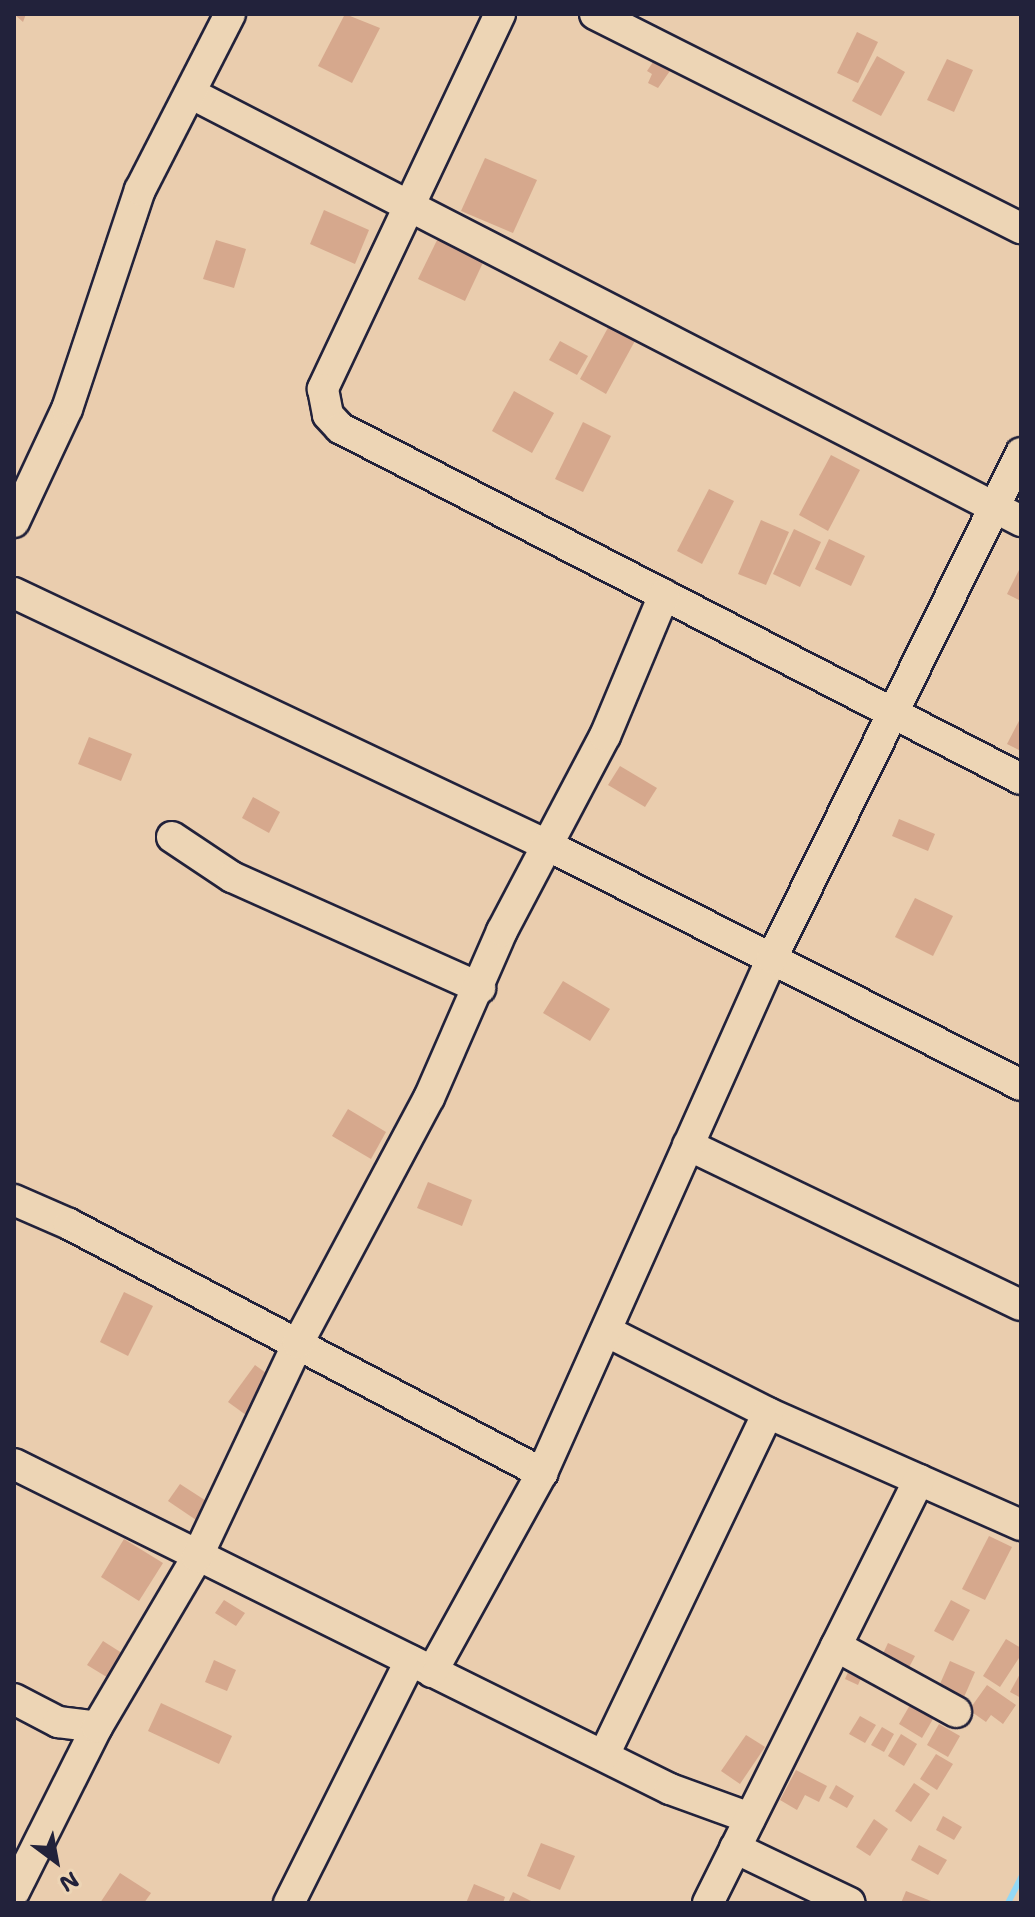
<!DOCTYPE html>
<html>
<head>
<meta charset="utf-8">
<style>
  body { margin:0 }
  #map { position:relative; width:1035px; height:1917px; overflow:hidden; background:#eacdae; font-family:"Shantell Sans",sans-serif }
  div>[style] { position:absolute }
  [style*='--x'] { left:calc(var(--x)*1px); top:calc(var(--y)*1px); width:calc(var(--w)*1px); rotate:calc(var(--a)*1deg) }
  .stream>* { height:6px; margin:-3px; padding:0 3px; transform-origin:3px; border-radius:3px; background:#94d9f6 }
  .building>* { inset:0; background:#d6a88d }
  .roads { filter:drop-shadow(2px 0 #22223b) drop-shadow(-2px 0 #22223b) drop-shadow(0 2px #22223b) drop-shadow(0 -2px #22223b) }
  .minor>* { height:30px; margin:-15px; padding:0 15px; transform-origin:15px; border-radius:15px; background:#edd5b5 }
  span { translate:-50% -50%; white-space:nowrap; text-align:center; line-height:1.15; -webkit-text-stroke:6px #edd5b5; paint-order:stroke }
  .frame { position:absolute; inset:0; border:16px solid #22223b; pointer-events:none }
  .north { position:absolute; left:16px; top:1821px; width:80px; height:80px; -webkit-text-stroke:6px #edd5b5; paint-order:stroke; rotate:148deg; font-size:22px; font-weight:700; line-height:32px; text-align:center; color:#22223b }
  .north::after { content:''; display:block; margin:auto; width:28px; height:36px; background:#22223b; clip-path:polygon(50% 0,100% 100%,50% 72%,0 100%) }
</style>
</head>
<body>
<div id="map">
  <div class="stream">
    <div style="--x:1008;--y:1903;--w:29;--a:-63"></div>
  </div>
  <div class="building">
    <div style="clip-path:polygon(14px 14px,26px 14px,23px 22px)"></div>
    <div style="clip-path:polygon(345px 14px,380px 28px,352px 83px,318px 66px)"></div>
    <div style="clip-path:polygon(857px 32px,878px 42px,858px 83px,837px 73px)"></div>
    <div style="clip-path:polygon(877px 56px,905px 72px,881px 116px,852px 101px)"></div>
    <div style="clip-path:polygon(655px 59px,672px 68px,658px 88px,648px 83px,652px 74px,647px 71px)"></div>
    <div style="clip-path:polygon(947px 59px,973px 70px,954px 112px,927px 100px)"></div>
    <div style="clip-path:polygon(485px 158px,537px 180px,513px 233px,461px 211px)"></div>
    <div style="clip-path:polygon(324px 210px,369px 230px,355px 264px,310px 244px)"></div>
    <div style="clip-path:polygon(441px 232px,487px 254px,465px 301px,418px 279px)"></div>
    <div style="clip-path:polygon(216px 240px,246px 249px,234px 288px,203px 279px)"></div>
    <div style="clip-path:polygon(610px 324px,636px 339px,606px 394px,580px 379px)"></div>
    <div style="clip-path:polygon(560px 341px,588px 356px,577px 375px,549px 360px)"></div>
    <div style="clip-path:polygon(514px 391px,554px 413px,532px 453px,492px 431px)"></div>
    <div style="clip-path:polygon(583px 422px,611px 436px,583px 492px,555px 479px)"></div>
    <div style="clip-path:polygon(831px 455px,860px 470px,828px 531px,799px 515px)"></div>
    <div style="clip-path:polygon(709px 489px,734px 501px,702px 564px,677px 551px)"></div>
    <div style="clip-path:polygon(761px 520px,789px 532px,766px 585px,738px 574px)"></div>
    <div style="clip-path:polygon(794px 529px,821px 542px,800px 587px,773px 574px)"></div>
    <div style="clip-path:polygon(829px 539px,865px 556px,851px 586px,815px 569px)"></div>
    <div style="clip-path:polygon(1021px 566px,1021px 601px,1007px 594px)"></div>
    <div style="clip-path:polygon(1021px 717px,1021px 751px,1007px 744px)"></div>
    <div style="clip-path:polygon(89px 737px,132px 754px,121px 781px,78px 764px)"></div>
    <div style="clip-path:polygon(620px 766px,657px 788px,645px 807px,608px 785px)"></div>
    <div style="clip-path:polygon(253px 797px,280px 812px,269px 833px,242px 818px)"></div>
    <div style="clip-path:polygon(899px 819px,935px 834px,928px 851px,892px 836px)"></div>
    <div style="clip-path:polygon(915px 898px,953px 916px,933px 956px,895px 937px)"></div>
    <div style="clip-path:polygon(563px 981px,610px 1009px,590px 1041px,543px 1013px)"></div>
    <div style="clip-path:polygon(348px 1109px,386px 1132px,371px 1159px,332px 1136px)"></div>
    <div style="clip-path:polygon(428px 1182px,472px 1200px,462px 1226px,417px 1208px)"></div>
    <div style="clip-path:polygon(124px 1292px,153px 1306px,128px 1356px,100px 1342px)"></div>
    <div style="clip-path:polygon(255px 1365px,284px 1386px,257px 1423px,228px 1402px)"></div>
    <div style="clip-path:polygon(180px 1484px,214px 1506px,202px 1524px,168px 1501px)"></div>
    <div style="clip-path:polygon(989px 1536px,1012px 1547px,985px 1600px,962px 1589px)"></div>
    <div style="clip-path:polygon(124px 1539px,163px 1563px,139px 1601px,101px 1577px)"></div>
    <div style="clip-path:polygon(224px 1600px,245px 1613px,236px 1626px,215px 1613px)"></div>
    <div style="clip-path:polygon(951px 1600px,970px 1610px,953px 1641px,934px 1631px)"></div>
    <div style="clip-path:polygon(1006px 1639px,1021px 1648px,1021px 1655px,1000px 1687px,983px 1676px)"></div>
    <div style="clip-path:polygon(103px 1641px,125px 1655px,110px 1679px,87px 1665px)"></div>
    <div style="clip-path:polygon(888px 1643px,915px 1656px,906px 1673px,880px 1660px)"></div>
    <div style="clip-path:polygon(214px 1660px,236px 1670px,227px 1691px,205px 1682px)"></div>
    <div style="clip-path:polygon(853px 1661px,866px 1667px,858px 1685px,845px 1679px)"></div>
    <div style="clip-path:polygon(950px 1661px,975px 1672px,961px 1704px,936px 1693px)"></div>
    <div style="clip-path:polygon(1021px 1672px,1021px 1698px,1010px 1692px)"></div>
    <div style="clip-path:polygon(987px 1685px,1016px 1705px,1003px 1724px,991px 1715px,986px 1722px,969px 1710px)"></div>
    <div style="clip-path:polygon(914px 1698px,937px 1712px,922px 1738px,899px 1724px)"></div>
    <div style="clip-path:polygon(161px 1703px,232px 1736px,219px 1764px,148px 1731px)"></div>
    <div style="clip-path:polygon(860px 1716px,876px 1725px,865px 1743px,849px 1734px)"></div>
    <div style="clip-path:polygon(939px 1724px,960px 1736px,948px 1757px,927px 1745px)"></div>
    <div style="clip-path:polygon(882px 1727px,894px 1734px,884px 1752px,871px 1745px)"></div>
    <div style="clip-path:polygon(901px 1734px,917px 1744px,904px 1766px,888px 1756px)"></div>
    <div style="clip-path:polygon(746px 1735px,765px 1747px,740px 1784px,721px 1771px)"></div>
    <div style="clip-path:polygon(936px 1754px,953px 1764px,937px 1790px,920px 1779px)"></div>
    <div style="clip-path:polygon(796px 1770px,827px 1786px,819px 1802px,805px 1795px,797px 1810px,780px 1800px)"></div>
    <div style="clip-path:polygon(914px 1783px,930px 1794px,911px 1822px,895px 1811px)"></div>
    <div style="clip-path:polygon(836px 1785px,854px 1796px,847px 1808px,829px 1798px)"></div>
    <div style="clip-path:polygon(943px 1816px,962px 1827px,954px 1840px,936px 1830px)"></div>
    <div style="clip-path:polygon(874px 1819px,888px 1829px,870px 1856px,856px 1847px)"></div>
    <div style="clip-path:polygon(541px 1843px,575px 1856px,560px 1890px,527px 1876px)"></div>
    <div style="clip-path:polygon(919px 1845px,947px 1860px,938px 1875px,911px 1860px)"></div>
    <div style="clip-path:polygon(120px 1873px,151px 1893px,144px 1903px,100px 1903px)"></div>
    <div style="clip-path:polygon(474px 1884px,505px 1897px,503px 1903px,466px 1903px)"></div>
    <div style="clip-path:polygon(906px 1891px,936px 1903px,901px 1903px)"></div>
    <div style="clip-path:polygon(513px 1892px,535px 1903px,508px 1903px)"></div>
  </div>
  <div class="roads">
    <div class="minor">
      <div style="--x:500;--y:14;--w:415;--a:115.3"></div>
      <div style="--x:323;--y:389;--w:26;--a:79"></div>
      <div style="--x:328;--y:415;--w:18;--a:47"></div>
      <div style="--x:340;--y:428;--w:766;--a:27.27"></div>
      <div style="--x:595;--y:14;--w:477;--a:26.7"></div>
      <div style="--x:192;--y:94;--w:933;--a:27.25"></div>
      <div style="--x:14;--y:522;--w:125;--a:-64.9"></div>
      <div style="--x:67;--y:409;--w:231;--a:-71.6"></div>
      <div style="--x:140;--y:190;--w:198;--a:-62.9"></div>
      <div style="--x:14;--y:593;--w:592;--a:25.31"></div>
      <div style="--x:549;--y:846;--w:529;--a:26.86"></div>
      <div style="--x:172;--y:837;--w:72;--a:33.7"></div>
      <div style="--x:232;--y:877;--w:272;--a:24.1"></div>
      <div style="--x:688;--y:1145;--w:369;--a:25.7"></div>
      <div style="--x:14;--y:1200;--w:60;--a:23.6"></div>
      <div style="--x:69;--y:1224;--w:535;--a:27.76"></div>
      <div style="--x:606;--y:1331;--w:182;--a:26.8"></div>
      <div style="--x:768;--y:1413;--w:277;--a:23.9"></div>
      <div style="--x:14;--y:1464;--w:732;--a:26.36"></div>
      <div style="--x:670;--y:1789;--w:85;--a:19.9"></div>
      <div style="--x:836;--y:1646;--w:137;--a:28.8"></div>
      <div style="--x:432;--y:1672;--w:227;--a:-61.1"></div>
      <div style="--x:542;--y:1473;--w:564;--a:-65.93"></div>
      <div style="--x:772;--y:958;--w:563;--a:-63.75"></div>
      <div style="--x:14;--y:1699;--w:50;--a:27.6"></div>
      <div style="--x:58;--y:1722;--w:39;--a:7"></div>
      <div style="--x:604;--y:1755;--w:379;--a:-64.4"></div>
      <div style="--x:735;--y:1848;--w:127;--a:25.6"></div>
      <div style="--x:14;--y:1892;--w:185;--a:-63.3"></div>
      <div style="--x:97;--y:1727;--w:197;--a:-59.5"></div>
      <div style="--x:197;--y:1557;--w:237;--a:-64.7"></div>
      <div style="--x:298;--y:1343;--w:278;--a:-61.9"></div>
      <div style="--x:429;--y:1098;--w:182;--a:-66.4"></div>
      <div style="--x:502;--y:931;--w:221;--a:-62.2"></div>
      <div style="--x:605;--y:736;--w:153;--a:-67.3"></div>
      <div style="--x:289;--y:1903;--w:271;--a:-63.4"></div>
      <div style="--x:708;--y:1903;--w:473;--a:-63.5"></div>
    </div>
  </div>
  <div class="frame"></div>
  <div class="north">N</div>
</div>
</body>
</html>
